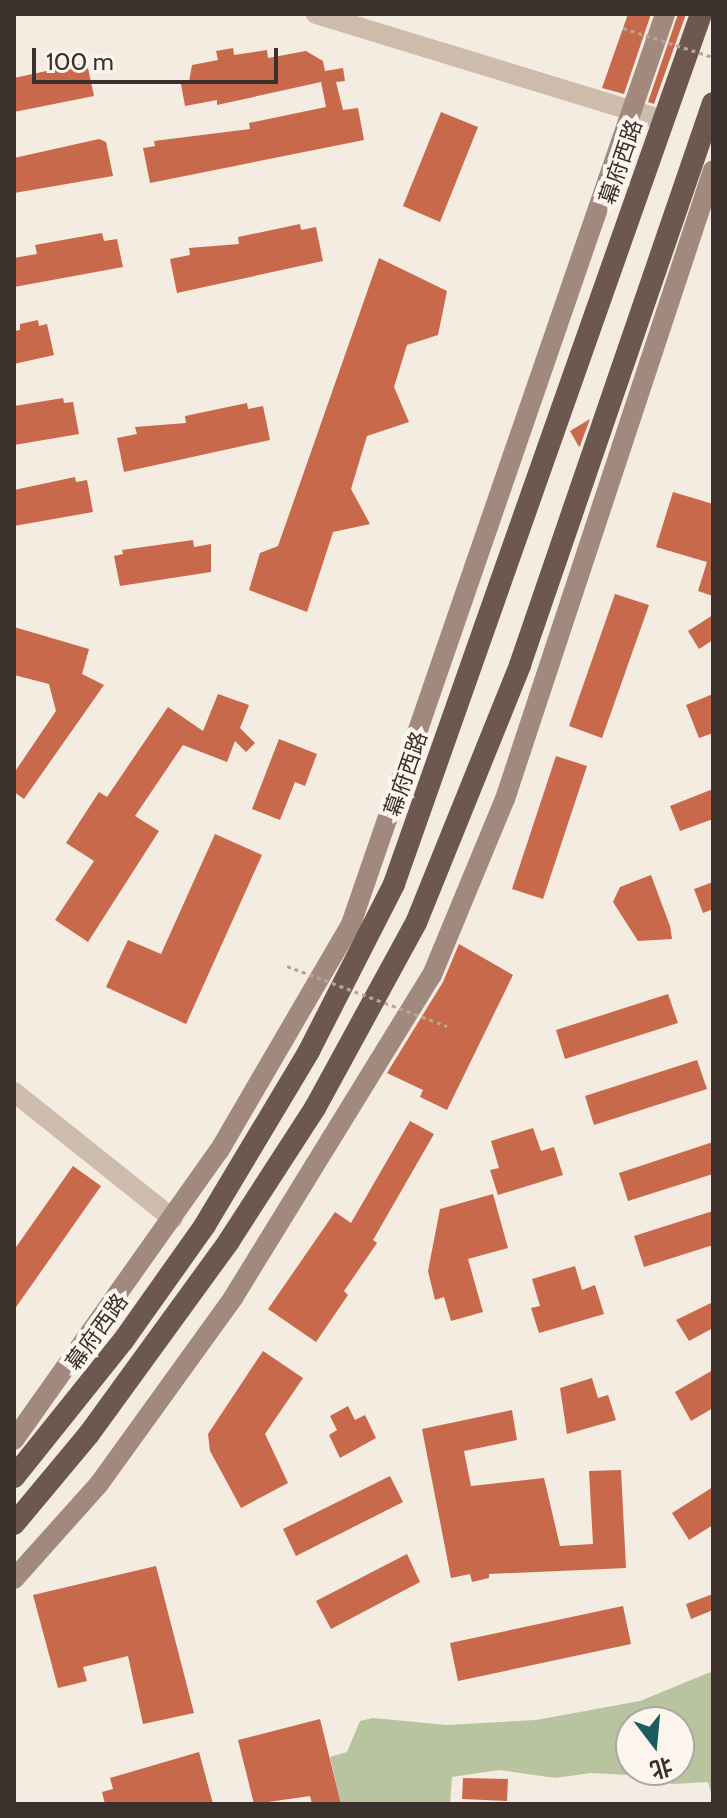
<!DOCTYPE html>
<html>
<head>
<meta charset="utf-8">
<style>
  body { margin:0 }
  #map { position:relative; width:727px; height:1818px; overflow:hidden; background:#f4ebe1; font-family:Cabin,"Noto Sans SC",sans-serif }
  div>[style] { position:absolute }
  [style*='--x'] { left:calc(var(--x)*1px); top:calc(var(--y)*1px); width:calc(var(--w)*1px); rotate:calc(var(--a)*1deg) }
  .green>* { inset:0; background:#b8c4a0 }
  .building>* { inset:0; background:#c8694b }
  .minor>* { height:20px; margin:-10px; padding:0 10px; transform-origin:10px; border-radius:10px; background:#cdbbac }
  .secondary>* { height:20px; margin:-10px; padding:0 10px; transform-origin:10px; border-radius:10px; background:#a18a7d }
  .trunk>* { height:22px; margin:-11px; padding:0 11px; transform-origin:11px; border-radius:11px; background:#6c584f }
  .path-bridge>* { height:3px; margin-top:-1.5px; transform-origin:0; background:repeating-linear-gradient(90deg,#b9a596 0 4px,transparent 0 8px) }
  span { translate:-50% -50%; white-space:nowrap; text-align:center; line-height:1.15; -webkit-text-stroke:8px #fbf5ee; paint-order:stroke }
  .street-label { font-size:22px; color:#3b302b }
  .frame { position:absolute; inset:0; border:16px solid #3b302b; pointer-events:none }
  .north { position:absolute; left:615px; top:1706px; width:80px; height:80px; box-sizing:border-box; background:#fbf5ee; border:2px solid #aea6a0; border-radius:50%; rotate:164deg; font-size:22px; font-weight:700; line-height:32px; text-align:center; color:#3b302b }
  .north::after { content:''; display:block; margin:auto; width:28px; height:36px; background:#1f5a5e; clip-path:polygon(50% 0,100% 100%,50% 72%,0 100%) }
  .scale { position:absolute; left:32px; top:48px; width:246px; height:36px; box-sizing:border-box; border:4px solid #3b302b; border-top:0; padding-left:10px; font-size:24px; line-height:28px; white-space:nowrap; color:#3b302b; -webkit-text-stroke:6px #fbf5ee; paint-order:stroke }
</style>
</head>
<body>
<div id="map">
  <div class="green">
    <div style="clip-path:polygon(evenodd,713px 1671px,713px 1800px,708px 1782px,672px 1784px,647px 1776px,591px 1773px,555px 1778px,499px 1770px,452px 1777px,450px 1804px,341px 1804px,330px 1757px,347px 1752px,360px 1721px,373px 1718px,447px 1725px,536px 1720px,640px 1701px,713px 1671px,631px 1722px,679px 1722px,679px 1770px,631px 1770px,631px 1722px)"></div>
  </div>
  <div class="building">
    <div style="clip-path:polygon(628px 14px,651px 14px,624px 94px,602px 88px)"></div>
    <div style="clip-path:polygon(678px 14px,686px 14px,654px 104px,648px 102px)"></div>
    <div style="clip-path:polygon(233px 48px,234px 55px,267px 50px,268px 58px,306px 51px,323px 61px,325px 71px,343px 68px,345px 81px,336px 82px,343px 110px,358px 108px,364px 140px,150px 183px,143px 148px,155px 146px,154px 141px,250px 129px,249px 123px,326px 107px,321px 82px,217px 105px,217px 100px,185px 106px,181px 84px,189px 82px,192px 65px,218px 60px,216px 51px)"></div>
    <div style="clip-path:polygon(79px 64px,81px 69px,88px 68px,94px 96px,14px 112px,14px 78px)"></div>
    <div style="clip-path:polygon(441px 112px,478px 127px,440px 222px,403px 206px)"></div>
    <div style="clip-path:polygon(99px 139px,106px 142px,113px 176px,14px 193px,14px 158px)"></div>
    <div style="clip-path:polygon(300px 224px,301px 230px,316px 227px,323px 261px,177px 293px,170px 259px,190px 255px,189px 248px,239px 244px,238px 237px)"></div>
    <div style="clip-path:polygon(102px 233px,104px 241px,117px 239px,123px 267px,14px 287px,14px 258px,37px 254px,35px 245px)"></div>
    <div style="clip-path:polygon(379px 258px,447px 291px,438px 335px,407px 345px,394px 387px,409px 422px,367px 436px,351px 489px,370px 524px,333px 532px,307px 612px,249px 590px,260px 553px,278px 546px)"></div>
    <div style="clip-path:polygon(38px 320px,39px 326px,47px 324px,54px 355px,14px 364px,14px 331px,20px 330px,20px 324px)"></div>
    <div style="clip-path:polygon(63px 398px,64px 403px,73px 402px,79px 434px,14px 445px,14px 406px)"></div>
    <div style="clip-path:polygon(247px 403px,248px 409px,263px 406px,270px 440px,124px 472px,117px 438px,137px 434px,135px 427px,186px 423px,185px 416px)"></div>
    <div style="clip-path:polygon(590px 419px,580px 446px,579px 447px,570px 431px)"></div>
    <div style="clip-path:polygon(75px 477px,76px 482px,87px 480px,93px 512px,14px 526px,14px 490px)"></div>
    <div style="clip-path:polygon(673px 492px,713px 504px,713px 596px,698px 591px,707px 562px,656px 547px)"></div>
    <div style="clip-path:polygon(193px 540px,194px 547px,211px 544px,211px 572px,120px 586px,114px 556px,123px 554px,122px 550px)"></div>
    <div style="clip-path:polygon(615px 594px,649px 605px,602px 738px,569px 726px)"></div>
    <div style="clip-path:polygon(713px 615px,713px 640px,699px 649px,688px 631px)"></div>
    <div style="clip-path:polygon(14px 627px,89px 649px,82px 674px,104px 685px,24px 799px,14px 792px,14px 773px,56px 711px,49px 684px,14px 675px)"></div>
    <div style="clip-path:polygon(218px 694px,249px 705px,240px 728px,255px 743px,246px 752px,235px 741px,227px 762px,183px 745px,135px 816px,159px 831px,88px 942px,55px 920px,94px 861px,66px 843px,99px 792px,107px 797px,168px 707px,203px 731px)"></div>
    <div style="clip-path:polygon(713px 694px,713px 733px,699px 738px,686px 705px)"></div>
    <div style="clip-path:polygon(279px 739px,317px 754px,305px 786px,295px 782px,280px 820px,252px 809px)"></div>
    <div style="clip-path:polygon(556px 756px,587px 766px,543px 899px,512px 889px)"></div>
    <div style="clip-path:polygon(713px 789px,713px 819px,680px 831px,670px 806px)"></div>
    <div style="clip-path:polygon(215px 834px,262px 855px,186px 1024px,106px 987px,128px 940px,161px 954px)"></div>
    <div style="clip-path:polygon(651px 875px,670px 926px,672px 939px,638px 941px,613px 902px,620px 887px)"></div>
    <div style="clip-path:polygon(713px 882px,713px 909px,703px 913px,694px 889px)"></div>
    <div style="clip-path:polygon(459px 944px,513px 975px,447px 1110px,420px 1097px,423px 1090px,387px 1073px,443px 982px)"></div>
    <div style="clip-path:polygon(668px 994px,678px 1023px,565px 1059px,556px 1030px)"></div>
    <div style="clip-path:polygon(697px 1060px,707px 1089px,594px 1125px,585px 1096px)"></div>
    <div style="clip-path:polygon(410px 1121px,434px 1134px,373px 1240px,377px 1243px,344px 1291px,348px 1295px,316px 1342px,268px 1309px,335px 1212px,351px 1223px)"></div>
    <div style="clip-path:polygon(533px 1128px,541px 1151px,554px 1147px,563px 1175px,498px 1195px,490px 1170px,499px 1168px,491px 1141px)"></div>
    <div style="clip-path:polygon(713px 1142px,713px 1174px,628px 1201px,619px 1173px)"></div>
    <div style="clip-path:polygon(73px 1166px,101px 1186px,14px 1310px,14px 1250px)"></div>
    <div style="clip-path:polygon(493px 1194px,508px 1248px,468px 1259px,483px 1312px,451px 1321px,444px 1297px,435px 1300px,428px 1271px,440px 1209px)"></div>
    <div style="clip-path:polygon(713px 1211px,713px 1245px,644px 1267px,634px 1236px)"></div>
    <div style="clip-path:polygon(575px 1266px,582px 1290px,595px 1285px,604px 1314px,539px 1333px,531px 1308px,540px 1306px,532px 1279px)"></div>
    <div style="clip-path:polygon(713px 1302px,713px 1328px,689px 1341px,676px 1320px)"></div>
    <div style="clip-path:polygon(263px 1351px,303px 1378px,265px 1434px,288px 1483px,241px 1508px,210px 1451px,208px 1434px)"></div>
    <div style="clip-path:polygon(713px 1370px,713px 1408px,691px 1421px,675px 1392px)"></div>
    <div style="clip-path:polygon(592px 1378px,598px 1398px,608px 1395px,616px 1420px,567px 1434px,560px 1388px)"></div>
    <div style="clip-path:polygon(348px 1406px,355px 1420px,365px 1415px,376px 1438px,340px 1458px,329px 1435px,337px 1430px,330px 1416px)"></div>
    <div style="clip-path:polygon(512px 1410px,517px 1440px,464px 1451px,471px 1486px,544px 1478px,560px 1546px,593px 1544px,589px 1471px,621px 1470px,626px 1568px,489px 1574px,489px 1578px,472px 1582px,470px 1574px,451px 1578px,422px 1429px)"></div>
    <div style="clip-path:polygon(390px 1476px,403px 1502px,296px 1556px,283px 1529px)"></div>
    <div style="clip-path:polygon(713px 1487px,713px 1525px,689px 1540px,672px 1513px)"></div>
    <div style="clip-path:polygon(407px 1554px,420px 1582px,331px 1629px,316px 1601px)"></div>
    <div style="clip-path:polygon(156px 1566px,194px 1713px,143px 1724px,128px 1656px,83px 1667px,87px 1681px,58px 1688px,33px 1595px)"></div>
    <div style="clip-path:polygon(713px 1594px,713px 1610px,691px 1619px,686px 1604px)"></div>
    <div style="clip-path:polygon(623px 1606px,631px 1644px,458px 1681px,450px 1643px)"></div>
    <div style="clip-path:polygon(320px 1719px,341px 1804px,312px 1804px,310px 1796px,254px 1804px,238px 1740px)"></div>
    <div style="clip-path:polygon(199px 1752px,213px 1804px,105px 1804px,102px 1792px,113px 1789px,110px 1778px)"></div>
    <div style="clip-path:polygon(463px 1778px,508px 1779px,507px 1801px,462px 1799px)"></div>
  </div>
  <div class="minor">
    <div style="--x:316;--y:14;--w:363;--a:17"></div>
    <div style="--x:14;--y:1092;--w:203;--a:38.6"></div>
  </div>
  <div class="secondary">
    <div style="--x:14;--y:1440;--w:354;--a:-54.7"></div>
    <div style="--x:219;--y:1151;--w:263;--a:-59.8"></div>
    <div style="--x:351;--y:924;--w:963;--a:-70.96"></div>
    <div style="--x:14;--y:1579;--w:127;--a:-48.2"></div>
    <div style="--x:99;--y:1484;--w:229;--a:-54.2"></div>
    <div style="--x:233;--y:1298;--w:379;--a:-58.4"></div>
    <div style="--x:432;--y:975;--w:191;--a:-67.5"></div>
    <div style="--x:505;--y:799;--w:662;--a:-71.7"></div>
  </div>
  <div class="trunk">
    <div style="--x:14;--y:1477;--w:174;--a:-51.3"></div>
    <div style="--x:123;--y:1341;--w:142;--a:-54.7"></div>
    <div style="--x:205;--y:1225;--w:203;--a:-59.1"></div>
    <div style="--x:309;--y:1051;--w:187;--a:-63"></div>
    <div style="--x:394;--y:884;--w:923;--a:-70.56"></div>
    <div style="--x:14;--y:1524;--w:117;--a:-50.2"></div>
    <div style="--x:89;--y:1434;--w:238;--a:-54"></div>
    <div style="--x:229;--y:1241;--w:158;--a:-57.1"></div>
    <div style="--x:315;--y:1108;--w:211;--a:-61.4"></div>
    <div style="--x:416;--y:923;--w:278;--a:-68"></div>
    <div style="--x:520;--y:665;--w:594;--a:-71.05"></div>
  </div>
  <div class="path-bridge">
    <div style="--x:623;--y:28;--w:95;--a:17.9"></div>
    <div style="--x:287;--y:966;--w:171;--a:20.6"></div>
  </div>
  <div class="street-label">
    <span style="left:621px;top:162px;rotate:-71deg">幕府西路</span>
    <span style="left:406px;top:774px;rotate:-71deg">幕府西路</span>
    <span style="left:97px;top:1332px;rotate:-54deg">幕府西路</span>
  </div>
  <div class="frame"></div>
  <div class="north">北</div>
  <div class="scale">100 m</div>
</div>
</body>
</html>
